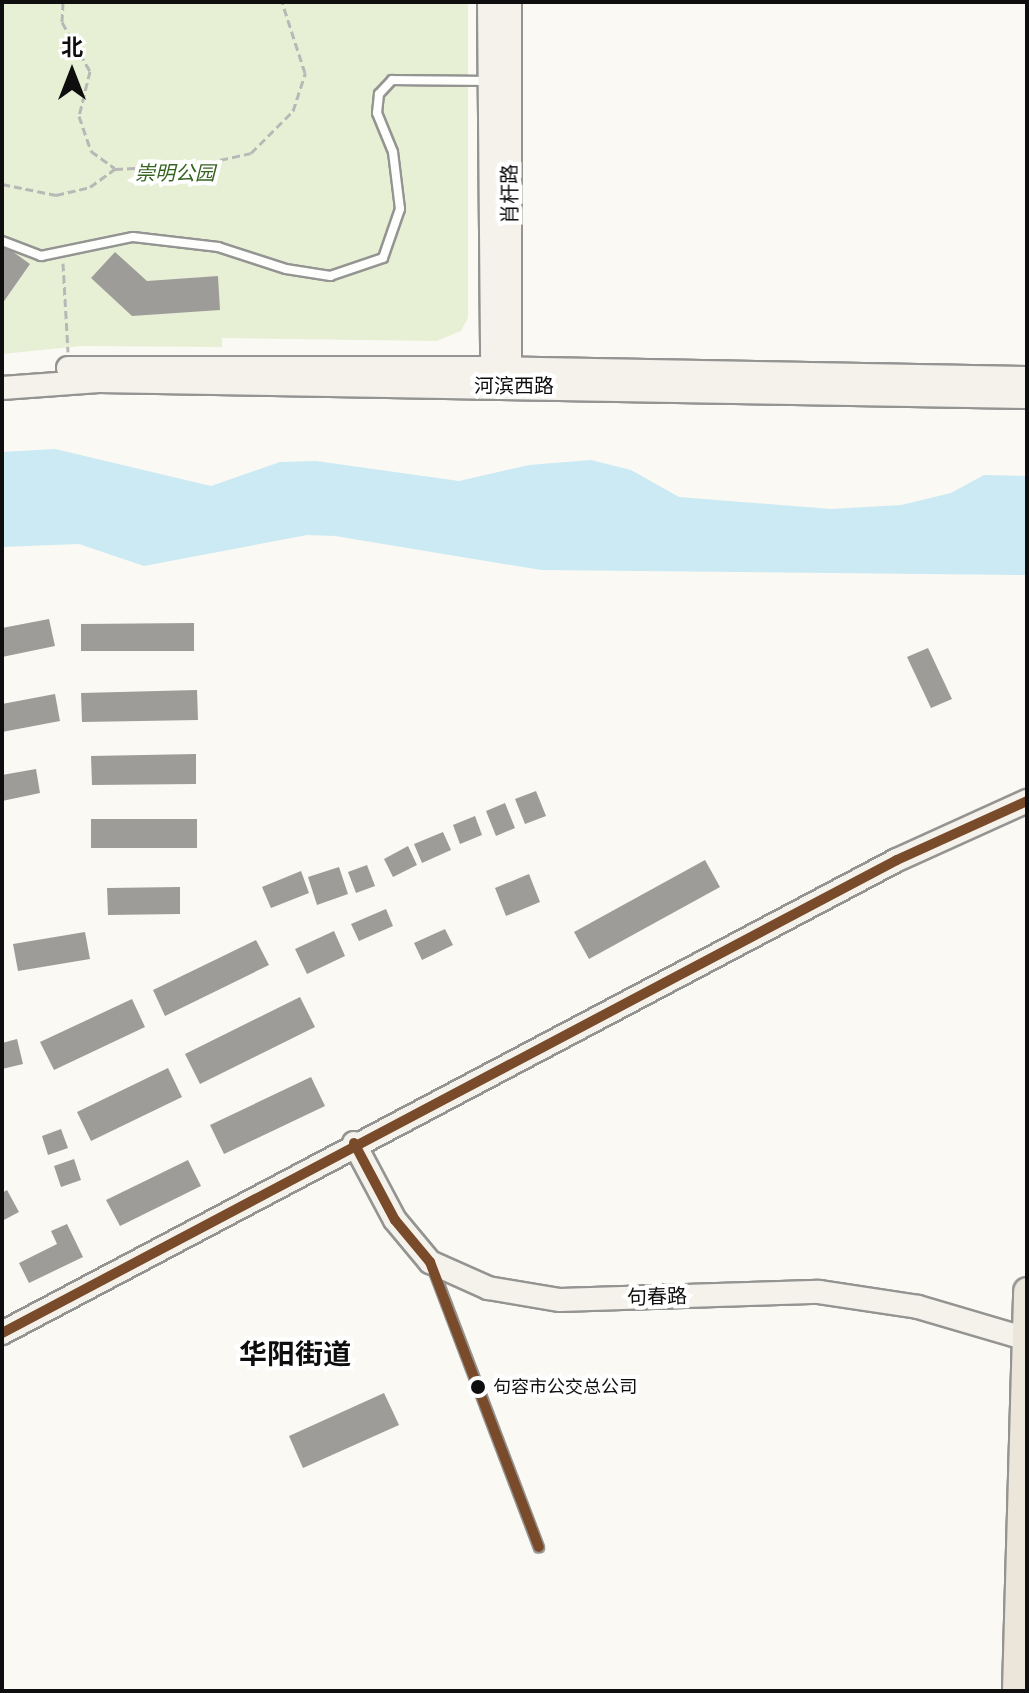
<!DOCTYPE html>
<html>
<head>
<meta charset="utf-8">
<style>
  body { margin:0 }
  #map { position:relative; width:1029px; height:1693px; overflow:hidden; background:#faf9f4; font-family:"Roboto Serif","Noto Sans SC",serif }
  div>[style] { position:absolute }
  [style*='--x'] { left:calc(var(--x)*1px); top:calc(var(--y)*1px); width:calc(var(--w)*1px); rotate:calc(var(--a)*1deg) }
  .green>* { inset:0; background:#e7f0d5 }
  .water>* { inset:0; background:#cbeaf3 }
  .building>* { inset:0; background:#9e9c99 }
  .path>* { height:3px; margin-top:-1.5px; transform-origin:0; background:repeating-linear-gradient(90deg,#b8b8b7 0 8px,transparent 0 12px) }
  .roads { filter:drop-shadow(2px 0 #949492) drop-shadow(-2px 0 #949492) drop-shadow(0 2px #949492) drop-shadow(0 -2px #949492) }
  .lane>* { height:8px; margin:-4px; padding:0 4px; transform-origin:4px; border-radius:4px; background:#fefefd }
  .secondary>* { height:22px; margin:-11px; padding:0 11px; transform-origin:11px; border-radius:11px; background:#f4f2eb }
  .primary>* { height:26px; margin:-13px; padding:0 13px; transform-origin:13px; border-radius:13px; background:#ece5da }
  .bus-1>* { height:10px; margin:-5px; padding:0 5px; transform-origin:5px; border-radius:5px; background:#7a4b2a }
  .dots>* { width:22px; height:22px; translate:-50% -50%; box-sizing:border-box; border:4px solid #fff; border-radius:50% }
  span { translate:-50% -50%; white-space:nowrap; text-align:center; line-height:1.15; -webkit-text-stroke:8px #fff; paint-order:stroke }
  .bus-label { font-size:18px; color:#0e0e0e }
  .left { translate:0 -50%; text-align:left }
  .park-label { font-size:20px; color:#376421; font-style:italic }
  .street-label { font-size:20px; color:#0e0e0e }
  .district-label { font-size:28px; color:#0e0e0e; font-weight:700 }
  .frame { position:absolute; inset:0; border:4px solid #0e0e0e; pointer-events:none }
  .north { position:absolute; left:32px; top:32px; width:80px; height:80px; -webkit-text-stroke:6px #fff; paint-order:stroke; rotate:0deg; font-size:22px; font-weight:700; line-height:32px; text-align:center; color:#0e0e0e }
  .north::after { content:''; display:block; margin:auto; width:28px; height:36px; background:#0e0e0e; clip-path:polygon(50% 0,100% 100%,50% 72%,0 100%) }
</style>
</head>
<body>
<div id="map">
  <div class="green">
    <div style="clip-path:polygon(2px 2px,468px 2px,468px 318px,461px 331px,437px 341px,222px 338px,222px 347px,82px 346px,2px 354px)"></div>
  </div>
  <div class="water">
    <div style="clip-path:polygon(55px 449px,211px 486px,280px 462px,316px 461px,459px 481px,529px 465px,591px 460px,631px 470px,679px 497px,831px 509px,901px 505px,951px 493px,984px 475px,1027px 476px,1027px 575px,541px 570px,335px 536px,307px 535px,144px 566px,79px 544px,2px 547px,2px 452px)"></div>
  </div>
  <div class="building">
    <div style="clip-path:polygon(2px 244px,30px 264px,2px 304px)"></div>
    <div style="clip-path:polygon(115px 252px,147px 281px,218px 276px,220px 310px,132px 316px,91px 278px)"></div>
    <div style="clip-path:polygon(49px 619px,55px 646px,2px 657px,2px 628px)"></div>
    <div style="clip-path:polygon(194px 623px,194px 651px,81px 651px,81px 624px)"></div>
    <div style="clip-path:polygon(928px 648px,952px 699px,931px 708px,907px 657px)"></div>
    <div style="clip-path:polygon(197px 690px,198px 720px,82px 722px,81px 693px)"></div>
    <div style="clip-path:polygon(55px 694px,60px 721px,2px 732px,2px 704px)"></div>
    <div style="clip-path:polygon(196px 754px,196px 784px,92px 785px,91px 756px)"></div>
    <div style="clip-path:polygon(36px 769px,40px 793px,2px 801px,2px 775px)"></div>
    <div style="clip-path:polygon(536px 791px,546px 816px,525px 824px,515px 799px)"></div>
    <div style="clip-path:polygon(505px 803px,515px 828px,496px 836px,486px 811px)"></div>
    <div style="clip-path:polygon(475px 816px,482px 835px,460px 844px,453px 825px)"></div>
    <div style="clip-path:polygon(91px 819px,197px 819px,197px 848px,91px 848px)"></div>
    <div style="clip-path:polygon(443px 832px,451px 850px,422px 863px,414px 844px)"></div>
    <div style="clip-path:polygon(408px 846px,417px 865px,393px 877px,384px 859px)"></div>
    <div style="clip-path:polygon(705px 860px,720px 887px,589px 959px,574px 932px)"></div>
    <div style="clip-path:polygon(367px 865px,375px 886px,356px 893px,348px 872px)"></div>
    <div style="clip-path:polygon(339px 867px,348px 894px,317px 905px,308px 877px)"></div>
    <div style="clip-path:polygon(301px 871px,309px 893px,271px 908px,262px 887px)"></div>
    <div style="clip-path:polygon(529px 874px,540px 902px,506px 916px,495px 888px)"></div>
    <div style="clip-path:polygon(180px 887px,180px 914px,108px 915px,107px 888px)"></div>
    <div style="clip-path:polygon(386px 909px,393px 926px,359px 941px,351px 924px)"></div>
    <div style="clip-path:polygon(445px 929px,453px 945px,422px 960px,414px 943px)"></div>
    <div style="clip-path:polygon(334px 931px,345px 956px,307px 974px,295px 949px)"></div>
    <div style="clip-path:polygon(85px 932px,90px 959px,18px 971px,13px 944px)"></div>
    <div style="clip-path:polygon(256px 940px,269px 965px,165px 1016px,153px 990px)"></div>
    <div style="clip-path:polygon(300px 997px,315px 1027px,200px 1084px,185px 1054px)"></div>
    <div style="clip-path:polygon(132px 999px,145px 1027px,54px 1070px,40px 1042px)"></div>
    <div style="clip-path:polygon(17px 1039px,23px 1064px,2px 1069px,2px 1043px)"></div>
    <div style="clip-path:polygon(168px 1068px,182px 1097px,91px 1141px,77px 1112px)"></div>
    <div style="clip-path:polygon(311px 1077px,325px 1106px,224px 1154px,210px 1125px)"></div>
    <div style="clip-path:polygon(61px 1129px,68px 1148px,48px 1155px,42px 1136px)"></div>
    <div style="clip-path:polygon(74px 1159px,81px 1180px,61px 1187px,54px 1166px)"></div>
    <div style="clip-path:polygon(188px 1160px,201px 1186px,120px 1226px,106px 1200px)"></div>
    <div style="clip-path:polygon(7px 1190px,19px 1212px,2px 1221px,2px 1193px)"></div>
    <div style="clip-path:polygon(67px 1224px,83px 1257px,29px 1283px,19px 1263px,57px 1244px,51px 1231px)"></div>
    <div style="clip-path:polygon(384px 1393px,399px 1425px,303px 1468px,289px 1436px)"></div>
  </div>
  <div class="path">
    <div style="--x:63;--y:2;--w:20;--a:93"></div>
    <div style="--x:62;--y:22;--w:56;--a:60.3"></div>
    <div style="--x:90;--y:71;--w:46;--a:103.7"></div>
    <div style="--x:79;--y:116;--w:37;--a:71"></div>
    <div style="--x:91;--y:151;--w:29;--a:36"></div>
    <div style="--x:2;--y:184;--w:55;--a:11.5"></div>
    <div style="--x:56;--y:195;--w:35;--a:-13"></div>
    <div style="--x:90;--y:187;--w:31;--a:-36"></div>
    <div style="--x:115;--y:169;--w:82;--a:-2.8"></div>
    <div style="--x:197;--y:165;--w:55;--a:-12.5"></div>
    <div style="--x:251;--y:153;--w:59;--a:-45"></div>
    <div style="--x:293;--y:111;--w:40;--a:-72"></div>
    <div style="--x:305;--y:73;--w:75;--a:-107.9"></div>
    <div style="--x:63;--y:263;--w:89;--a:86.8"></div>
  </div>
  <div class="roads">
    <div class="lane">
      <div style="--x:2;--y:241;--w:42;--a:21"></div>
      <div style="--x:41;--y:256;--w:94;--a:-11.7"></div>
      <div style="--x:133;--y:237;--w:86;--a:6.7"></div>
      <div style="--x:218;--y:247;--w:71;--a:17.9"></div>
      <div style="--x:286;--y:269;--w:45;--a:9"></div>
      <div style="--x:330;--y:276;--w:56;--a:-18.8"></div>
      <div style="--x:383;--y:258;--w:52;--a:-70.9"></div>
      <div style="--x:400;--y:209;--w:57;--a:-97"></div>
      <div style="--x:393;--y:152;--w:42;--a:-112.3"></div>
      <div style="--x:377;--y:113;--w:19;--a:-84"></div>
      <div style="--x:379;--y:94;--w:19;--a:-47"></div>
      <div style="--x:392;--y:80;--w:95;--a:0.6"></div>
      <div style="--x:432;--y:1266;--w:301;--a:69.2"></div>
    </div>
    <div class="secondary">
      <div style="--x:489;--y:2;--w:379;--a:89.5"></div>
      <div style="--x:510;--y:2;--w:379;--a:90"></div>
      <div style="--x:68;--y:368;--w:423;--a:0"></div>
      <div style="--x:491;--y:368;--w:536;--a:1.07"></div>
      <div style="--x:2;--y:388;--w:97;--a:-4.1"></div>
      <div style="--x:99;--y:381;--w:928;--a:0.99"></div>
      <div style="--x:354;--y:1143;--w:87;--a:62"></div>
      <div style="--x:395;--y:1220;--w:55;--a:50.2"></div>
      <div style="--x:430;--y:1262;--w:64;--a:24.1"></div>
      <div style="--x:488;--y:1288;--w:73;--a:9.5"></div>
      <div style="--x:560;--y:1300;--w:259;--a:-1.8"></div>
      <div style="--x:819;--y:1292;--w:100;--a:8.6"></div>
      <div style="--x:918;--y:1307;--w:114;--a:16.4"></div>
      <div style="--x:2;--y:1333;--w:1012;--a:-27.86"></div>
      <div style="--x:897;--y:860;--w:143;--a:-24.4"></div>
    </div>
    <div class="primary">
      <div style="--x:1016;--y:1691;--w:400;--a:-88.4"></div>
    </div>
  </div>
  <div class="bus-1">
    <div style="--x:354;--y:1143;--w:87;--a:62"></div>
    <div style="--x:395;--y:1220;--w:55;--a:50.2"></div>
    <div style="--x:430;--y:1262;--w:305;--a:69.1"></div>
    <div style="--x:2;--y:1333;--w:1012;--a:-27.86"></div>
    <div style="--x:897;--y:860;--w:143;--a:-24.4"></div>
  </div>
  <div class="dots">
    <div style="left:478px;top:1387px;background:#0e0e0e"></div>
  </div>
  <div class="bus-label">
    <span class="left" style="left:493px;top:1387px">句容市公交总公司</span>
  </div>
  <div class="park-label">
    <span style="left:175px;top:173px">崇明公园</span>
  </div>
  <div class="street-label">
    <span style="left:510px;top:194px;rotate:-90deg">肖杆路</span>
    <span style="left:514px;top:386px">河滨西路</span>
    <span style="left:657px;top:1297px;rotate:-2deg">句春路</span>
  </div>
  <div class="district-label">
    <span style="left:295px;top:1355px">华阳街道</span>
  </div>
  <div class="frame"></div>
  <div class="north">北</div>
</div>
</body>
</html>
